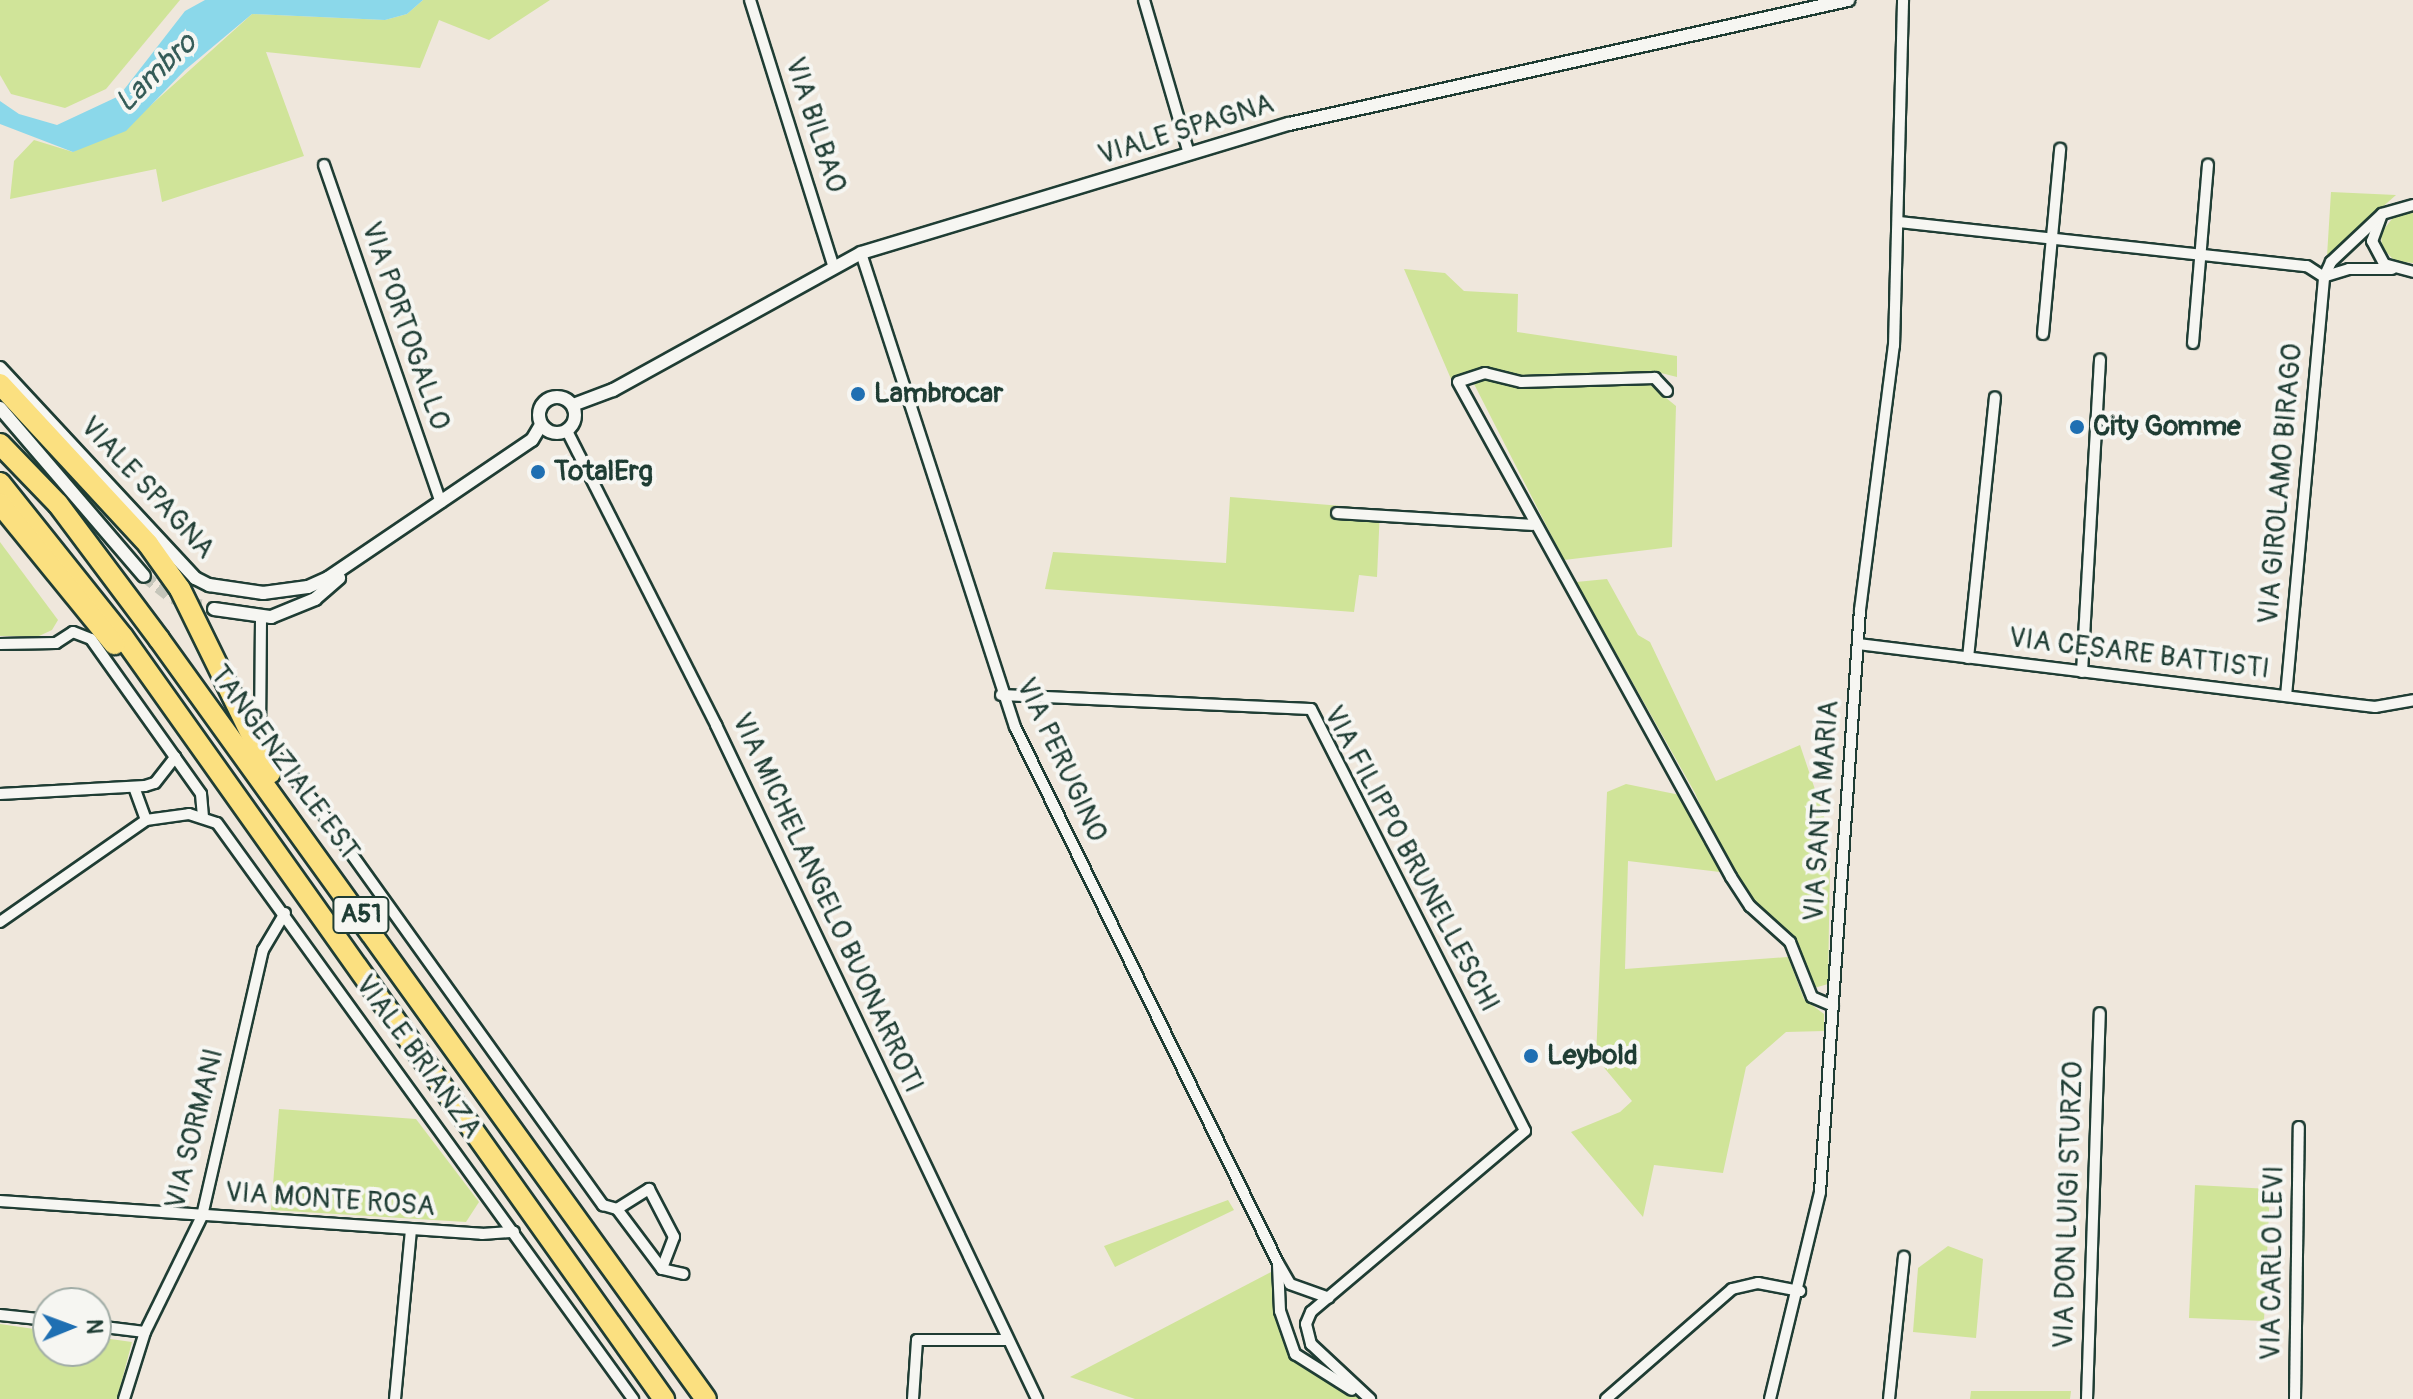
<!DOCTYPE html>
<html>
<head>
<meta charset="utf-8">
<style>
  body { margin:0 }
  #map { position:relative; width:2413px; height:1399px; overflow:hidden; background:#efe7dc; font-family:Pangolin,sans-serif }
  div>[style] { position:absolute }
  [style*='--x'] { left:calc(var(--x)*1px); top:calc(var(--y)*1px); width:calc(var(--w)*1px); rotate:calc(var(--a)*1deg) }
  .green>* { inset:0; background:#d0e499 }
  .water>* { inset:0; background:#8bd8ea }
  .tertiary-tunnel>* { height:12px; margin-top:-6px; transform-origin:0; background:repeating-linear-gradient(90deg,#c5c5ba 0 12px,transparent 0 18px) }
  .roads { filter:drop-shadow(2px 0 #1f3d34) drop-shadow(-2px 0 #1f3d34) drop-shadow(0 2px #1f3d34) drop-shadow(0 -2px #1f3d34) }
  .minor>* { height:10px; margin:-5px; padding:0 5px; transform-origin:5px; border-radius:5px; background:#f6f6f2 }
  .tertiary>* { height:12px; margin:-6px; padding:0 6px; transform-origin:6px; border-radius:6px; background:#f6f6f2 }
  .tertiary>.ring { margin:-6px; padding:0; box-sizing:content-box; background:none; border:12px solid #f6f6f2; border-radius:50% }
  .motorway>* { height:20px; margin:-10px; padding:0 10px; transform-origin:10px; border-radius:10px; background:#fbe080 }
  .dots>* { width:22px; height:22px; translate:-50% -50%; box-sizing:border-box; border:4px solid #f6f6f2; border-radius:50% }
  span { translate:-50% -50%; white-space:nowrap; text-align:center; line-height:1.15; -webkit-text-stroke:8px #f6f6f2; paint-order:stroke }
  .shield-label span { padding:2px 6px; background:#f6f6f2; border:2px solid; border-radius:6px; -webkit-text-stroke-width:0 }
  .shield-label { font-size:26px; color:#1f3d34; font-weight:700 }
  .street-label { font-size:28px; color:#1f3d34 }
  .poi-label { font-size:28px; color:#1f3d34; font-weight:700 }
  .left { translate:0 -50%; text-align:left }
  .water-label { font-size:30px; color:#355c58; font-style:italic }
  .north { position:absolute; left:32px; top:1287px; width:80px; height:80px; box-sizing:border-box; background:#f6f6f2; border:2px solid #a0aca6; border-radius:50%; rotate:89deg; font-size:22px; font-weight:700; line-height:32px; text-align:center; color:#1f3d34 }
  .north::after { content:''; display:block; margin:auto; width:28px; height:36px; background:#1f6fb2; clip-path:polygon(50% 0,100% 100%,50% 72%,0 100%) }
</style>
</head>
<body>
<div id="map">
  <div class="green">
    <div style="clip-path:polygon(0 0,180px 0,106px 89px,65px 108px,11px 94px,0 75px)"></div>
    <div style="clip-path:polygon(423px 0,550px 0,489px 40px,439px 20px,420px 68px,266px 52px,304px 156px,162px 202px,156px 169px,10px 199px,14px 161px,34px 140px,73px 152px,151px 105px,252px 14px,385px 20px,407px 14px)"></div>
    <div style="clip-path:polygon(2331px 192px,2396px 195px,2327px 256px)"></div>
    <div style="clip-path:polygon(2413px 213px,2413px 263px,2395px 261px,2382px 248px,2381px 233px,2395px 215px)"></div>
    <div style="clip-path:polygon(1404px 269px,1445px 273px,1464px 291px,1518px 294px,1517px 332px,1677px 356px,1677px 377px,1657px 372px,1520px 375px,1484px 366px,1451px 379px)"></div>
    <div style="clip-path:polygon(1482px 379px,1523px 388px,1649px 384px,1676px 406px,1672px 547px,1564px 560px,1473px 382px)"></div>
    <div style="clip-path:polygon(1230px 497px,1380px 509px,1377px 577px,1359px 575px,1354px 612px,1045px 589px,1053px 552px,1226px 563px)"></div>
    <div style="clip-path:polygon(0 542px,58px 620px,52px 630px,39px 636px,0 636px)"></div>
    <div style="clip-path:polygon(1607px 579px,1638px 635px,1650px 642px,1716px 781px,1800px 745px,1829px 831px,1820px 847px,1830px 862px,1828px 984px,1814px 988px,1793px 936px,1749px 895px,1718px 847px,1695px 793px,1576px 582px)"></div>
    <div style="clip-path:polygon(1626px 784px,1680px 795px,1720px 872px,1628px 861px,1625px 969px,1788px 957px,1804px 999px,1824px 1014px,1824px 1031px,1786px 1032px,1746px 1067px,1723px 1173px,1654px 1165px,1643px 1217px,1571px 1132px,1620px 1112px,1632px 1101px,1596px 1058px,1607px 792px)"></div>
    <div style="clip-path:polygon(279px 1109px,416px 1119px,479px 1202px,466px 1222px,271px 1210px)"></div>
    <div style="clip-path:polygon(2195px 1185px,2270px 1189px,2264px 1321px,2189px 1318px)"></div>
    <div style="clip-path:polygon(1228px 1200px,1234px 1210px,1115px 1267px,1104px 1246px)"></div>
    <div style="clip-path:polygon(1948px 1246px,1983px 1259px,1976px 1338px,1913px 1332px,1918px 1268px)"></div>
    <div style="clip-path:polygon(1275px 1270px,1289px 1342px,1364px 1399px,1135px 1399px,1070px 1377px)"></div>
    <div style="clip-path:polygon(0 1324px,48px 1331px,48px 1351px,96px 1351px,96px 1337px,132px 1342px,117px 1399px,0 1399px)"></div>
    <div style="clip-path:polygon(1971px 1391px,2071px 1391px,2070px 1399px,1970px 1399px)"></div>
  </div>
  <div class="water">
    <div style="clip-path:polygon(205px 0,423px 0,407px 14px,385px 20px,252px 14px,185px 70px,126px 131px,73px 152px,0 124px,0 101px,19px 114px,57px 125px,119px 96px,185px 11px)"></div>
  </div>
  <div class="tertiary-tunnel">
    <div style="--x:144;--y:576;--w:36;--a:38"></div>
    <div style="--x:172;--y:598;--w:43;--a:14.7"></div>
  </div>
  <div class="roads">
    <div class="minor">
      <div style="--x:750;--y:0;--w:278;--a:72.6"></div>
      <div style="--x:1144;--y:0;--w:160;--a:73.7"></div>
      <div style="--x:324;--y:165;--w:357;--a:70.9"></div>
      <div style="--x:2413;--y:205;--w:32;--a:164"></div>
      <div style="--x:2382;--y:214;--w:29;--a:110"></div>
      <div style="--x:2372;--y:241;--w:26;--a:62"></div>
      <div style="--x:2384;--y:264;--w:30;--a:15"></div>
      <div style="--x:1899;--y:222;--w:410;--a:6.2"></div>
      <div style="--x:2307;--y:266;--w:20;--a:33"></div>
      <div style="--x:861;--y:253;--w:498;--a:72"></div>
      <div style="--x:1015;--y:727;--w:597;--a:63.86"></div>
      <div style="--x:1278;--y:1263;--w:24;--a:60"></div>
      <div style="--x:1290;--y:1284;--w:41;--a:19.7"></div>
      <div style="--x:2326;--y:276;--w:24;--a:-17"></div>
      <div style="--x:2349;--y:269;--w:43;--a:0"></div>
      <div style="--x:2043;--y:334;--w:186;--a:-84.7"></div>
      <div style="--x:2193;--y:343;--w:179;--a:-85.2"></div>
      <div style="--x:1667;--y:391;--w:18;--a:-133"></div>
      <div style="--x:1655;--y:378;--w:134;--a:178.3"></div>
      <div style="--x:1521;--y:382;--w:37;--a:-166"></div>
      <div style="--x:1485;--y:373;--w:28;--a:162"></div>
      <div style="--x:1458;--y:382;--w:565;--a:61.12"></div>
      <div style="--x:1731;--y:877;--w:35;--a:57"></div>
      <div style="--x:1750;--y:906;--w:54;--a:42"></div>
      <div style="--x:1790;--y:942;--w:59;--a:68.2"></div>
      <div style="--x:1812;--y:997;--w:23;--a:23"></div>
      <div style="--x:567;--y:431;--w:330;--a:63.1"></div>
      <div style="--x:716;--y:725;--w:747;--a:64.53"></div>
      <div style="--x:1337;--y:513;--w:196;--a:3.5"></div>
      <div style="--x:261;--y:619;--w:107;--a:90.5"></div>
      <div style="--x:260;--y:726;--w:27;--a:66"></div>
      <div style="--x:271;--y:751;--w:68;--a:49.8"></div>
      <div style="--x:315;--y:803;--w:495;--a:54.4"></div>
      <div style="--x:603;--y:1205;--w:15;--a:16"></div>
      <div style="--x:617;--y:1209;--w:75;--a:53.1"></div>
      <div style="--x:662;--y:1269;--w:22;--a:13"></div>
      <div style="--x:0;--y:644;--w:56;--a:-1"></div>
      <div style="--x:56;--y:643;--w:20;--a:-33"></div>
      <div style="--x:73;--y:632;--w:19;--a:21"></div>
      <div style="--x:91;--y:639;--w:190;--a:54.6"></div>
      <div style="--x:201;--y:794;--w:24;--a:85"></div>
      <div style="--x:1858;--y:644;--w:521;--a:6.95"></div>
      <div style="--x:2375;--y:707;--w:39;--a:-10"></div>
      <div style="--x:1968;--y:658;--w:262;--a:-84.1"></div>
      <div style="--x:2082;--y:672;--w:313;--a:-86.7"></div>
      <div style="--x:1001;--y:695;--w:310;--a:2.6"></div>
      <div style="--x:1311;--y:709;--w:473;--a:63.1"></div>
      <div style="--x:1525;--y:1131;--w:280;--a:139.8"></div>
      <div style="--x:1311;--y:1312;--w:13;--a:113"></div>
      <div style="--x:1306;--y:1324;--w:21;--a:76"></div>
      <div style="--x:1311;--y:1344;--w:81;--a:43"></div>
      <div style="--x:2286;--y:696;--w:421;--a:-84.8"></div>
      <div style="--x:2324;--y:277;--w:17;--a:-65"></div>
      <div style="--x:2331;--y:262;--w:70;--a:-43.3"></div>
      <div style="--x:134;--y:787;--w:35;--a:70"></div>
      <div style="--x:0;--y:794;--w:145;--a:-3.2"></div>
      <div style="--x:145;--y:786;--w:10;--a:-17"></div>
      <div style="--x:155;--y:783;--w:33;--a:-52"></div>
      <div style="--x:0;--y:922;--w:178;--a:-34.9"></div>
      <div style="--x:146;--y:820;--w:43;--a:-7.9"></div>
      <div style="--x:189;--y:814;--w:29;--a:18"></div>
      <div style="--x:217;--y:823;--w:711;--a:54.16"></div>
      <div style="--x:0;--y:1201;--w:483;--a:3.9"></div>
      <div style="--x:482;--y:1234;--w:32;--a:-4"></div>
      <div style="--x:617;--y:1209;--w:38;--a:-32"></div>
      <div style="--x:649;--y:1189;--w:54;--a:62.5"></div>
      <div style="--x:674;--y:1237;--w:34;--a:111"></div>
      <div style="--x:1278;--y:1265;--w:46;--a:87.5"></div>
      <div style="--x:1280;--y:1311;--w:46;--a:70.8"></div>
      <div style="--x:1295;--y:1354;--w:67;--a:32.3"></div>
      <div style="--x:0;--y:1315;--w:48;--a:5.9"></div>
      <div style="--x:96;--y:1326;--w:49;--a:7"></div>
      <div style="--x:124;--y:1399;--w:70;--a:-72.6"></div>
      <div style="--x:145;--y:1332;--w:129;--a:-63.8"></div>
      <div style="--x:202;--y:1216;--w:273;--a:-77.1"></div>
      <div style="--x:263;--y:950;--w:43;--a:-59.3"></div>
      <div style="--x:395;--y:1399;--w:170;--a:-84.6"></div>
      <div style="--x:913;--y:1399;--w:59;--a:-86.1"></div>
      <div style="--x:917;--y:1340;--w:91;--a:0"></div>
      <div style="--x:1606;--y:1399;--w:167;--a:-41.1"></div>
      <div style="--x:1732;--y:1289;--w:27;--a:-13"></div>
      <div style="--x:1758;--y:1283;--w:43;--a:10.8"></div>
      <div style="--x:1770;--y:1399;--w:213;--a:-76.4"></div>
      <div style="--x:1820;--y:1192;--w:583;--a:-86.07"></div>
      <div style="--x:1860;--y:610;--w:266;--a:-82.7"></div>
      <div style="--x:1894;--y:346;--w:346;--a:-88.5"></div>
      <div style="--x:1889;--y:1399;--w:143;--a:-84"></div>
      <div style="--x:2087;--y:1399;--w:386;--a:-88.1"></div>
      <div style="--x:2295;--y:1399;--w:272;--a:-89.2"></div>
    </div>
    <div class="tertiary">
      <div style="--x:0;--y:368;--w:287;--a:47.1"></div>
      <div style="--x:195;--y:578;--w:16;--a:27"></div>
      <div style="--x:209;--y:585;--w:55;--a:8.4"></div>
      <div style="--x:263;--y:593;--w:45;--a:-7.6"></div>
      <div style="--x:308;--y:587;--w:22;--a:-24"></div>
      <div style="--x:328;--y:578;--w:246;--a:-34.1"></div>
      <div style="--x:532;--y:440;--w:17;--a:-59"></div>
      <div class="ring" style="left:539px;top:397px;width:24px;height:24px"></div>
      <div style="--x:573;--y:405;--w:43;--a:-20.6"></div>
      <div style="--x:613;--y:390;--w:283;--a:-28.9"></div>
      <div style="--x:861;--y:253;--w:447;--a:-16.8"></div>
      <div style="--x:1289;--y:124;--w:573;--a:-12.51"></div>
      <div style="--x:0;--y:408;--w:221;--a:49.4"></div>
      <div style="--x:214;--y:609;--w:58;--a:8"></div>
      <div style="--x:271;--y:617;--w:48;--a:-22.2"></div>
      <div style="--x:315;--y:599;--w:32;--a:-41"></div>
    </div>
    <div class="motorway">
      <div style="--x:0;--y:384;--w:218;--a:47.2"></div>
      <div style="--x:148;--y:544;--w:55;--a:54.6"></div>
      <div style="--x:180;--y:589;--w:205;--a:63.9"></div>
      <div style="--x:0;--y:444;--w:83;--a:46"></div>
      <div style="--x:58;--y:504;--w:169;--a:53.2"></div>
      <div style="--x:159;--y:639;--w:936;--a:54.26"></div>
      <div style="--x:0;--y:483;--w:197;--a:51.4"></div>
      <div style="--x:123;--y:637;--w:935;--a:54.63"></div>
      <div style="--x:0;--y:504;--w:181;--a:50.8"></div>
    </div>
  </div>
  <div class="dots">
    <div style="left:858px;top:394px;background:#1f6fb2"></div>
    <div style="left:2077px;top:427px;background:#1f6fb2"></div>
    <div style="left:538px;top:472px;background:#1f6fb2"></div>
    <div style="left:1531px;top:1056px;background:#1f6fb2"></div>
  </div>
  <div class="shield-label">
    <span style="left:361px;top:915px">A51</span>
  </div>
  <div class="street-label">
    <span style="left:815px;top:125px;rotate:72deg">VIA BILBAO</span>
    <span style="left:1186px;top:130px;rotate:-17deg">VIALE SPAGNA</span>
    <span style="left:405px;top:326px;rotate:71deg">VIA PORTOGALLO</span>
    <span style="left:2281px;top:484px;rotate:-85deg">VIA GIROLAMO BIRAGO</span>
    <span style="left:147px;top:488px;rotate:47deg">VIALE SPAGNA</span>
    <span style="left:2139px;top:654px;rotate:7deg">VIA CESARE BATTISTI</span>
    <span style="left:1061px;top:760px;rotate:65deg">VIA PERUGINO</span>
    <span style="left:284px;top:763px;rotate:54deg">TANGENZIALE EST</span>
    <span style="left:1822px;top:811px;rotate:-86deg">VIA SANTA MARIA</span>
    <span style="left:1411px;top:859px;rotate:62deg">VIA FILIPPO BRUNELLESCHI</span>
    <span style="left:827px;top:903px;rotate:65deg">VIA MICHELANGELO BUONARROTI</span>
    <span style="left:418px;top:1057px;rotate:54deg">VIALE BRIANZA</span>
    <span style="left:195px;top:1129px;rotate:-76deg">VIA SORMANI</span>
    <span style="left:330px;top:1200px;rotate:4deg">VIA MONTE ROSA</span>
    <span style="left:2069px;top:1205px;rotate:-88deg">VIA DON LUIGI STURZO</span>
    <span style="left:2273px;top:1263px;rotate:-89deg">VIA CARLO LEVI</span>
  </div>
  <div class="poi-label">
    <span class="left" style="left:874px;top:394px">Lambrocar</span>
    <span class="left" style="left:2093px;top:427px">City Gomme</span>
    <span class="left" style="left:554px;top:472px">TotalErg</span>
    <span class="left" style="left:1547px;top:1056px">Leybold</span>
  </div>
  <div class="water-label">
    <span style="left:156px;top:73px;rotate:-44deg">Lambro</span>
  </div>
  <div class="north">N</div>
</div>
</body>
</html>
